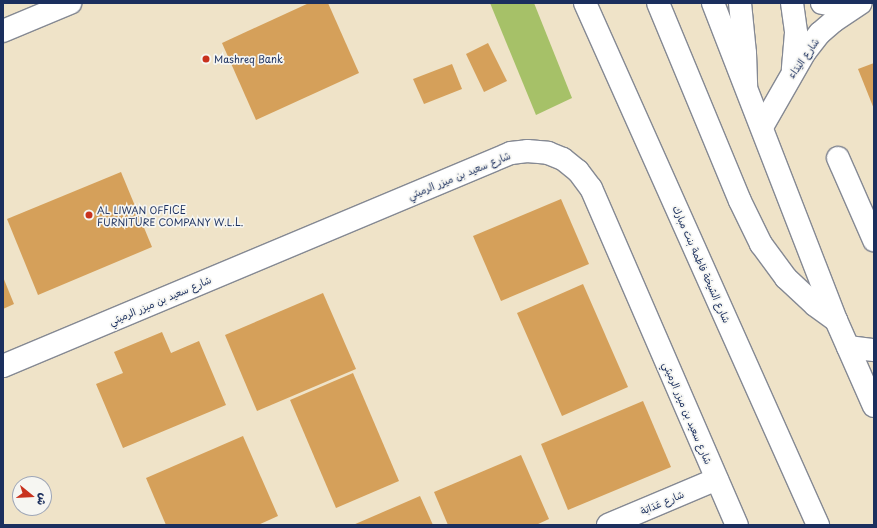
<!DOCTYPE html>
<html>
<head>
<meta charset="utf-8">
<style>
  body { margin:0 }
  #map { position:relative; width:877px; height:528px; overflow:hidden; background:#efe3c8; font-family:"Playpen Sans","Playpen Sans Arabic",sans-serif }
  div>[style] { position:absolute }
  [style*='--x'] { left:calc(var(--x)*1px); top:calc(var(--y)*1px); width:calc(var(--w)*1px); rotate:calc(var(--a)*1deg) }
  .green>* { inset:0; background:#a6c168 }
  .building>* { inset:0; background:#d5a05a }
  .roads { filter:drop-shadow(1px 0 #858993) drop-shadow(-1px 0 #858993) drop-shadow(0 1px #858993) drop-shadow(0 -1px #858993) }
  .street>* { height:22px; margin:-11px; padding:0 11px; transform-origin:11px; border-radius:11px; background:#fff }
  .secondary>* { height:22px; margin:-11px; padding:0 11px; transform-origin:11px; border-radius:11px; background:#fff }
  .primary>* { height:22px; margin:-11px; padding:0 11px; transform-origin:11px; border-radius:11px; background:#fff }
  .dots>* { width:11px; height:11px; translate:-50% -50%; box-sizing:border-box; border:2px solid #f6f6f2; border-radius:50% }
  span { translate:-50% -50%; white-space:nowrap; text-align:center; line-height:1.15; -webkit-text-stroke:3.5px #f6f6f2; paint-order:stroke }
  .street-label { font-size:10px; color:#1b2f5e }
  .poi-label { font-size:10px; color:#1b2f5e }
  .left { translate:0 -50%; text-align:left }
  .frame { position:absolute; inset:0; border:4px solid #1b2f5e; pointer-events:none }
  .north { position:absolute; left:12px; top:476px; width:40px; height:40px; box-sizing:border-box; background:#f6f6f2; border:1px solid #9ea6b7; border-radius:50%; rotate:108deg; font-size:11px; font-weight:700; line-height:16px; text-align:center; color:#1b2f5e }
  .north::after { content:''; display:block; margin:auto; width:14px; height:18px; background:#c8321e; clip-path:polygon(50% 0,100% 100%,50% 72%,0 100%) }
</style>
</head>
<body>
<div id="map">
  <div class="green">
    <div style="clip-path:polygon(490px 3px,534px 3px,572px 98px,536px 115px)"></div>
  </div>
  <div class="building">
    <div style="clip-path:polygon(309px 3px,328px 3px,359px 73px,256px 120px,222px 43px)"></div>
    <div style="clip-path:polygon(488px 43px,507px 81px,484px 92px,466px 54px)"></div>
    <div style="clip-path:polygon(874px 63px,874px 109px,858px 69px)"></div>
    <div style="clip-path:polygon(452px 64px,462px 89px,424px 104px,413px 79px)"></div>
    <div style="clip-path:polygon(121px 172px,152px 247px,38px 295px,7px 219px)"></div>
    <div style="clip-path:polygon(561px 199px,589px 264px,501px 301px,473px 236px)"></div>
    <div style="clip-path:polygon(3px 277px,14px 304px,3px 309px)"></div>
    <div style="clip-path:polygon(583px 284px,628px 387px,562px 416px,517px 313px)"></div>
    <div style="clip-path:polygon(323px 293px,356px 369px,257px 411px,225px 335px)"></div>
    <div style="clip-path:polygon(162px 332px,171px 353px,199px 341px,226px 405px,123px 448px,96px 384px,123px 373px,114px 352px)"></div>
    <div style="clip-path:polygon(353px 373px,399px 481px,336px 508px,290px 400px)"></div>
    <div style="clip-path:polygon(643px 401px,671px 467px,568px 510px,541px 444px)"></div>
    <div style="clip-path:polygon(243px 436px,278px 516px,258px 525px,166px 525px,146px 478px)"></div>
    <div style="clip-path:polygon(521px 455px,549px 519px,536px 525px,448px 525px,434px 492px)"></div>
    <div style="clip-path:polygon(420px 496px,433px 525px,353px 525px)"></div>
  </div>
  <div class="roads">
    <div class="street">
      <div style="--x:792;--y:3;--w:30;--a:82"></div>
      <div style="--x:796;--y:33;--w:36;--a:95"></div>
      <div style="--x:822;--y:3;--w:12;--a:9"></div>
      <div style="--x:834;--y:5;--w:19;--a:-6"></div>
      <div style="--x:762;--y:127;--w:86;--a:-60.2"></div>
      <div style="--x:805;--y:52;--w:24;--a:-52"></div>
      <div style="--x:820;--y:33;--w:18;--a:-41"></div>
      <div style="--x:834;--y:21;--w:32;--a:-34"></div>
      <div style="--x:838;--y:158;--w:90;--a:66.3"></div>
      <div style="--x:3;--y:366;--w:551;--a:-22.75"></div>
      <div style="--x:511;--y:153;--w:16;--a:-7"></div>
      <div style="--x:527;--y:151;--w:21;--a:5"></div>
      <div style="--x:548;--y:153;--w:16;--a:22"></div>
      <div style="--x:563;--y:159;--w:19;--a:39"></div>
      <div style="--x:578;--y:171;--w:21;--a:53"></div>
      <div style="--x:591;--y:188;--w:367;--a:66.6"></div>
      <div style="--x:608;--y:525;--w:118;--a:-22.9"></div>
    </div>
    <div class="secondary">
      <div style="--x:585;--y:3;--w:572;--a:65.95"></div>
      <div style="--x:713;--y:3;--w:340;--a:68.8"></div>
      <div style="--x:836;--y:320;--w:94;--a:66.2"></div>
      <div style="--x:848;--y:347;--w:26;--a:7"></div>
    </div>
    <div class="primary">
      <div style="--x:658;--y:3;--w:214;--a:67.5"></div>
      <div style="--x:740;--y:201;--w:48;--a:64"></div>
      <div style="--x:761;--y:244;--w:42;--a:53.7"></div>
      <div style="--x:786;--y:278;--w:40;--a:43"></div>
      <div style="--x:815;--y:305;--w:26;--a:36"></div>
      <div style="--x:740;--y:3;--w:50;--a:84.3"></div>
      <div style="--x:745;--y:53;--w:33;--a:88"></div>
      <div style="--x:3;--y:31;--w:73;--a:-22.7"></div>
    </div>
  </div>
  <div class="dots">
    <div style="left:206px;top:59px;background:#c8321e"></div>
    <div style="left:89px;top:215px;background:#c8321e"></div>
  </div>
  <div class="street-label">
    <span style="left:803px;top:58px;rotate:-55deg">شارع النِدَاء</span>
    <span style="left:459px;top:175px;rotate:-22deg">شارع سعيد بن ميزر الرميثي</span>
    <span style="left:702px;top:264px;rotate:66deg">شارع الشيخة فاطمة بنت مبارك</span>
    <span style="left:160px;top:300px;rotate:-23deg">شارع سعيد بن ميزر الرميثي</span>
    <span style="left:688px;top:413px;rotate:67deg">شارع سعيد بن ميزر الرميثي</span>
    <span style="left:662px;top:502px;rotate:-23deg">شارع عَدَابَة</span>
  </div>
  <div class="poi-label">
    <span class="left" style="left:214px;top:59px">Mashreq Bank</span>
    <span class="left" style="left:97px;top:215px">AL LIWAN OFFICE<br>FURNITURE COMPANY W.L.L.</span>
  </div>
  <div class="frame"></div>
  <div class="north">ش</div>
</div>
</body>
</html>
